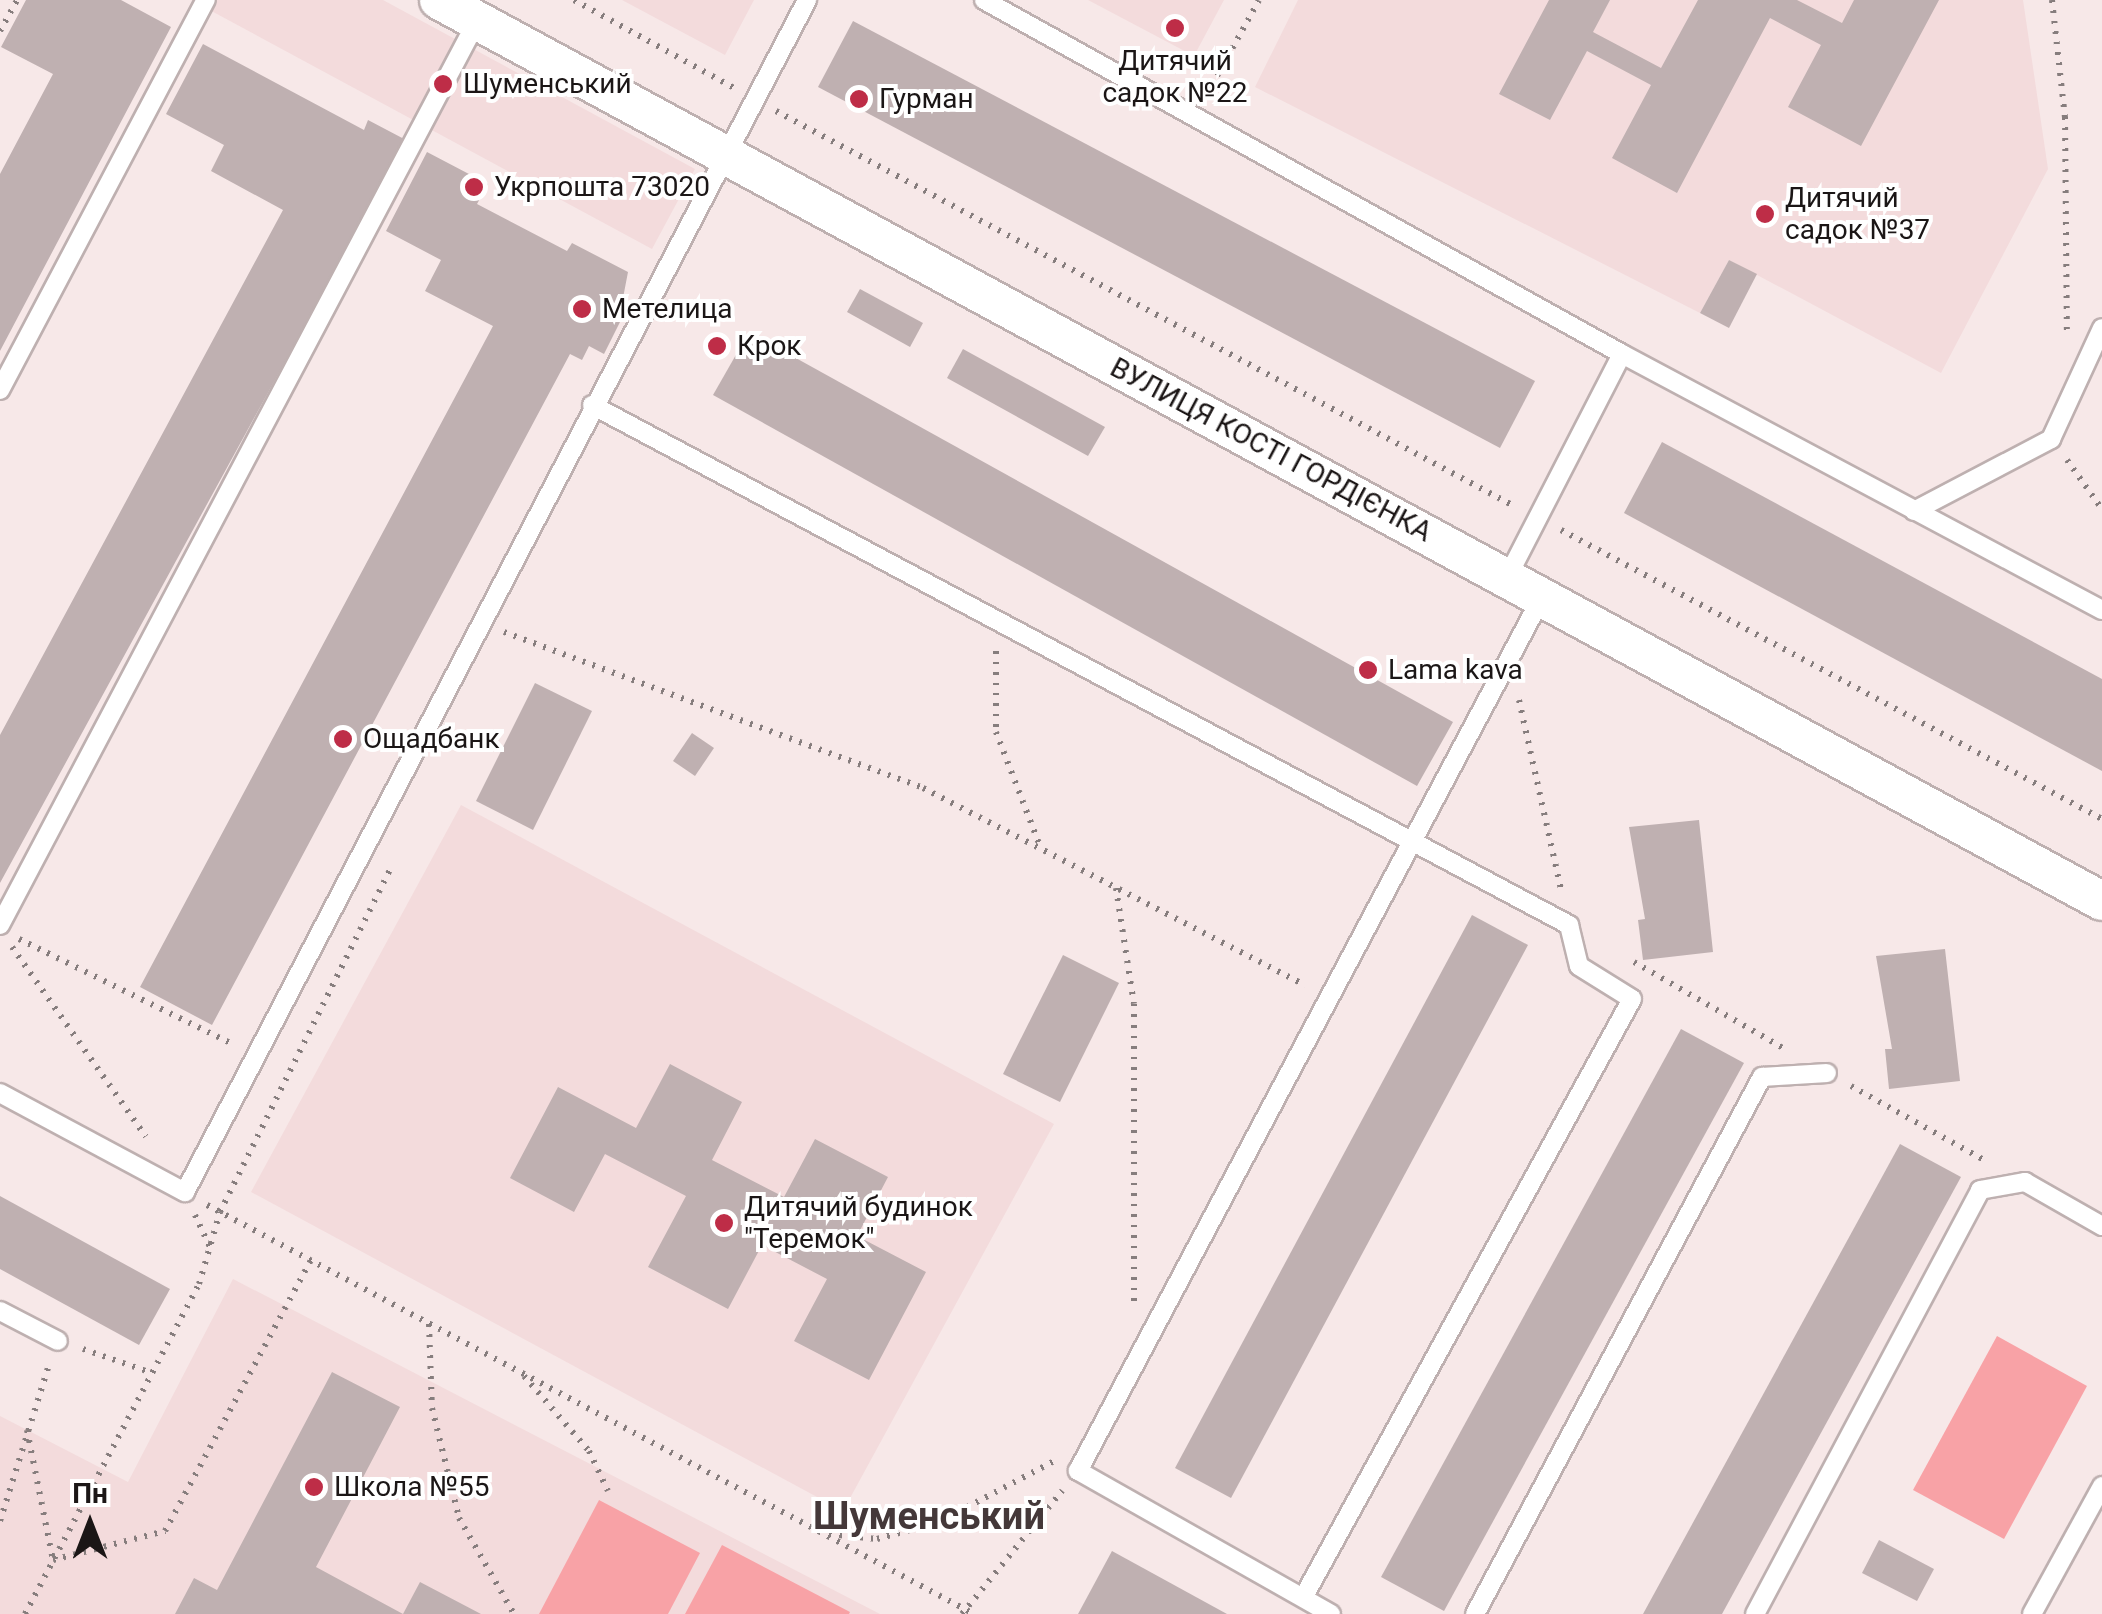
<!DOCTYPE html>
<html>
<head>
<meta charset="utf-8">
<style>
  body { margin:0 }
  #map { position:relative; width:2102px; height:1614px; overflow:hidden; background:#f7e8e8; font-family:Roboto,sans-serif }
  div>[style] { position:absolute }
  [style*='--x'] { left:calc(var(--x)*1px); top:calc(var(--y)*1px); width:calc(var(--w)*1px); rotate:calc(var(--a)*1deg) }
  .built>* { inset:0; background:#f3dbdc }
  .green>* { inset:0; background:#f8a2a6 }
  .building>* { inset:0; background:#bfb0b1 }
  .path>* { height:6px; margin-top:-3px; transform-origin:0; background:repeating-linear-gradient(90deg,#867d7d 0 2.5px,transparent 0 10.5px) }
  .roads { filter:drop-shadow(2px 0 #beb0b0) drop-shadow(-2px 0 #beb0b0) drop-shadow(0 2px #beb0b0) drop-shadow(0 -2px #beb0b0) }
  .service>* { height:18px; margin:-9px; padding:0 9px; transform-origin:9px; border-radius:9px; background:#fff }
  .minor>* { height:38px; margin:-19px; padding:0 19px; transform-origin:19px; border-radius:19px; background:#fff }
  .dots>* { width:28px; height:28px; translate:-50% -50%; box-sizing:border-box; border:5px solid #fff; border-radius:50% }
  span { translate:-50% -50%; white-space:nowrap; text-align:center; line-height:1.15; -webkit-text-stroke:8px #fff; paint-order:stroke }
  .poi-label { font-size:28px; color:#1b1616 }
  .left { translate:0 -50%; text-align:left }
  .street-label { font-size:28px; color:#1b1616 }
  .district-label { font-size:38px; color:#443839; font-weight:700 }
  .north { position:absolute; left:40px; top:1474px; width:100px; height:100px; -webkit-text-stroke:8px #fff; paint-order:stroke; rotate:0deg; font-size:28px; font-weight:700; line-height:40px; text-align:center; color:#1b1616 }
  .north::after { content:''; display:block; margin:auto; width:35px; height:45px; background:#1b1616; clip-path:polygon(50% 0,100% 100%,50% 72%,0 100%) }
</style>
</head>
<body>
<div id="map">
  <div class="built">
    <div style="clip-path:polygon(191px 0,383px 0,695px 169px,652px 249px)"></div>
    <div style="clip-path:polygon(622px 0,754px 0,725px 55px)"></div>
    <div style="clip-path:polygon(1088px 0,1224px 0,1194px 56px)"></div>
    <div style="clip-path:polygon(1298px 0,2023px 0,2048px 169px,1941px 373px,1729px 260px,1700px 313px,1255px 87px)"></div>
    <div style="clip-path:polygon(461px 805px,1054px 1124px,843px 1511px,251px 1192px)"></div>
    <div style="clip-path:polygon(233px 1279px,880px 1614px,0 1614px,0 1416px,128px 1482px)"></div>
  </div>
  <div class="green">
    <div style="clip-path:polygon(1997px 1336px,2087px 1386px,2004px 1539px,1913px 1490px)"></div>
    <div style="clip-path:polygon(599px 1500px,700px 1553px,668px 1614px,539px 1614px)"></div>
    <div style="clip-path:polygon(722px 1545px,850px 1612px,849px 1614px,685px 1614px)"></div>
  </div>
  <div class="building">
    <div style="clip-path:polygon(26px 0,121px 0,171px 27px,0 351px,0 174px,53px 74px,1px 47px)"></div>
    <div style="clip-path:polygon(1549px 0,1610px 0,1593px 32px,1661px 68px,1698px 0,1797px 0,1842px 23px,1854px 0,1939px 0,1861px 146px,1788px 107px,1821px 45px,1770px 18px,1677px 193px,1612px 158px,1651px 85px,1587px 51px,1550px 120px,1499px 94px)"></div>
    <div style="clip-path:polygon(853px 21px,1535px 381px,1500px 448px,818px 87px)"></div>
    <div style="clip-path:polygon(203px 44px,364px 130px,368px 120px,406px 140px,0 883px,0 735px,283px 210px,211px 171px,224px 145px,166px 114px)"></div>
    <div style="clip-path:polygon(427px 152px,488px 184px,477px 204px,567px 251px,572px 243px,628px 272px,623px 298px,630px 302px,604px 354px,589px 346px,582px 360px,570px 354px,212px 1025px,140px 987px,493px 326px,425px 291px,441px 260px,386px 231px)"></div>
    <div style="clip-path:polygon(1729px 260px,1757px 274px,1729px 328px,1700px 313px)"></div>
    <div style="clip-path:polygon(860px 289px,923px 323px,910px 347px,847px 312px)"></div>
    <div style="clip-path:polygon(749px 332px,1453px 722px,1417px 786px,713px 395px)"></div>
    <div style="clip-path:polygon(963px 349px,1105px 427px,1088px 456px,947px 378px)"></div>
    <div style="clip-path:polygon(1662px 442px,2102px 679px,2102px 771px,1624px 513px)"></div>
    <div style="clip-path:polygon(535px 683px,592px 711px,533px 830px,476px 801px)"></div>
    <div style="clip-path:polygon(692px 733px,714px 748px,695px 776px,673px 761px)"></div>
    <div style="clip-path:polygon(1699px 820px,1713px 952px,1643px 960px,1638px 920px,1645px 919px,1629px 827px)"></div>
    <div style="clip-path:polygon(1472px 915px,1528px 945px,1231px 1498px,1175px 1468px)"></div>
    <div style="clip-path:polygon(1945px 949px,1960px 1081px,1889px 1089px,1885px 1049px,1892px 1049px,1876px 956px)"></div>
    <div style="clip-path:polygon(1063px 955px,1119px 983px,1060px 1102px,1003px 1074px)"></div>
    <div style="clip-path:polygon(1681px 1029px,1744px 1063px,1444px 1611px,1381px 1577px)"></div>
    <div style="clip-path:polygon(670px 1064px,742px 1102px,712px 1160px,784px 1197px,815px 1139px,888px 1177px,857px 1236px,926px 1272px,869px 1380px,794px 1341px,827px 1279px,762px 1245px,728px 1309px,648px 1267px,686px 1196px,605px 1154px,574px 1212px,510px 1178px,558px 1087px,636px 1128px)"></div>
    <div style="clip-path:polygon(1900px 1144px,1961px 1177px,1722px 1614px,1643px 1614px)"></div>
    <div style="clip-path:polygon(0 1196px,170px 1289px,139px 1345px,0 1269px)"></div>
    <div style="clip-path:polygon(332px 1372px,400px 1407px,316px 1567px,403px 1614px,420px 1582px,481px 1614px,175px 1614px,194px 1578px,217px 1590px)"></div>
    <div style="clip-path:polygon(1879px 1540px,1934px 1569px,1917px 1601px,1862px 1573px)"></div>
    <div style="clip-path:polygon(1112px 1551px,1227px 1614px,1078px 1614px)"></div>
  </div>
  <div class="path">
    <div style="--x:574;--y:0;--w:183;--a:28.8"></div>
    <div style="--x:2052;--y:0;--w:118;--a:83.7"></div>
    <div style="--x:2065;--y:117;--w:216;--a:89.5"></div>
    <div style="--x:0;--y:31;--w:35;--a:-61"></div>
    <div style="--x:1207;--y:94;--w:107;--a:-61"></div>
    <div style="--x:776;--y:111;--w:837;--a:28.16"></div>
    <div style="--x:2067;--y:460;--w:60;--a:54.5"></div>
    <div style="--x:1561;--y:530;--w:613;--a:28.11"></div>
    <div style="--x:504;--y:632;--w:447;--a:20.4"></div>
    <div style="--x:923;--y:788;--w:430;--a:27.3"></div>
    <div style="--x:996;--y:651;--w:81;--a:90"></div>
    <div style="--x:996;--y:732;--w:122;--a:68.9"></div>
    <div style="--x:1519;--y:700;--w:194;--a:77.5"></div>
    <div style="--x:1116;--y:888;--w:117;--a:81.2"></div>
    <div style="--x:1134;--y:1004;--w:301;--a:90"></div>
    <div style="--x:19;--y:939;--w:237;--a:26.2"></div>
    <div style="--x:12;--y:947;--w:232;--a:54.8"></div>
    <div style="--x:1634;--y:962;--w:172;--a:30"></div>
    <div style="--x:1851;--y:1086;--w:152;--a:29.1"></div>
    <div style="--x:207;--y:1205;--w:869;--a:28.07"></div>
    <div style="--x:195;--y:1215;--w:38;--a:65"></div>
    <div style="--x:429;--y:1324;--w:84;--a:88"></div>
    <div style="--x:432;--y:1408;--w:113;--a:76.2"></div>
    <div style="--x:459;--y:1518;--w:111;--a:60.2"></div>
    <div style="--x:83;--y:1349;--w:73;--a:19.2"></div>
    <div style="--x:524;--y:1376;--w:99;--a:49.1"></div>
    <div style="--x:589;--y:1451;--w:44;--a:64.6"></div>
    <div style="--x:27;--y:1430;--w:133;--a:78.7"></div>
    <div style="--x:53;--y:1560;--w:116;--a:-14.5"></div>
    <div style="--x:165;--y:1531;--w:308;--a:-61.7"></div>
    <div style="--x:0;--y:1521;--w:164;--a:-72.6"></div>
    <div style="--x:829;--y:1534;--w:48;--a:5.9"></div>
    <div style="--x:877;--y:1539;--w:64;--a:-15.3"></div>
    <div style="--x:939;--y:1522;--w:130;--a:-27.9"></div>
    <div style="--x:25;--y:1614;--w:373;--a:-62.2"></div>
    <div style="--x:199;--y:1284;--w:75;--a:-73.7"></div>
    <div style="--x:220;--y:1212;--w:381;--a:-63.6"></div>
    <div style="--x:962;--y:1614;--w:159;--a:-50.9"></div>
  </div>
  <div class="roads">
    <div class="service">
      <div style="--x:984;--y:0;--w:730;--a:29.02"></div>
      <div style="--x:1622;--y:354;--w:252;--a:117.2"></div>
      <div style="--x:1622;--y:354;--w:544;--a:28.07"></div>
      <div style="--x:0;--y:390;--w:441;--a:-62.2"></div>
      <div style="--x:592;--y:405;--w:1107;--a:28.02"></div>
      <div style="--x:1569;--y:925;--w:42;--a:76.3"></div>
      <div style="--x:1579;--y:966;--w:62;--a:31.9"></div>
      <div style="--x:1632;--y:999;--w:683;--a:118.78"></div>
      <div style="--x:1914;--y:511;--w:155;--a:-27.7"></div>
      <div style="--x:2051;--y:439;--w:122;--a:-65.3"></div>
      <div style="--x:0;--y:925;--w:1022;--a:-62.18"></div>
      <div style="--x:0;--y:1093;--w:210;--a:28.2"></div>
      <div style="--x:185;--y:1192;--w:1345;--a:-62.44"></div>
      <div style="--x:0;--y:1311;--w:65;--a:27.3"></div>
      <div style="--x:1331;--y:1614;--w:291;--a:-150.5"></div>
      <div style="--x:1078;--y:1471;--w:990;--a:-62.04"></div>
      <div style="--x:1475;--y:1614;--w:609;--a:-61.88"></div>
      <div style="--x:1762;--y:1077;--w:65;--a:-3.5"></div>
      <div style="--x:1755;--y:1614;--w:480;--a:-62"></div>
      <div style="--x:1980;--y:1190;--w:46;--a:-10.1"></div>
      <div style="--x:2025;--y:1182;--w:89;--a:29.7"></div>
      <div style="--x:2032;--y:1614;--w:146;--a:-61.3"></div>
    </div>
    <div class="minor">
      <div style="--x:439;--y:0;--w:1891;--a:28.45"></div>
    </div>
  </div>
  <div class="dots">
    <div style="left:1175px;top:28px;background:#be2d47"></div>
    <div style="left:443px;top:84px;background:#be2d47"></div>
    <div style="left:859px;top:99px;background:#be2d47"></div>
    <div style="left:474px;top:187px;background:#be2d47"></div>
    <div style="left:1765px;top:214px;background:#be2d47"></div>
    <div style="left:582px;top:309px;background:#be2d47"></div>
    <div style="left:717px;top:346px;background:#be2d47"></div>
    <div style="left:1368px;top:670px;background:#be2d47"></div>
    <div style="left:343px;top:739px;background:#be2d47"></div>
    <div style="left:724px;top:1223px;background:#be2d47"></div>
    <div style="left:314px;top:1487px;background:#be2d47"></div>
  </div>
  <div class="poi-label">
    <span style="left:1175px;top:77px">Дитячий<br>садок №22</span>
    <span class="left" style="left:463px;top:84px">Шуменський</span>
    <span class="left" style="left:879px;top:99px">Гурман</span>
    <span class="left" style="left:494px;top:187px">Укрпошта 73020</span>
    <span class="left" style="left:1785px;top:214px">Дитячий<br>садок №37</span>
    <span class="left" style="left:602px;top:309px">Метелица</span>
    <span class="left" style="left:737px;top:346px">Крок</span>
    <span class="left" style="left:1388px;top:670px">Lama kava</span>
    <span class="left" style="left:363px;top:739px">Ощадбанк</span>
    <span class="left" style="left:744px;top:1223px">Дитячий будинок<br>"Теремок"</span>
    <span class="left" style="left:334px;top:1487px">Школа №55</span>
  </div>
  <div class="street-label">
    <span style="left:1271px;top:450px;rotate:28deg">ВУЛИЦЯ КОСТІ ГОРДІЄНКА</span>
  </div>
  <div class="district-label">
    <span style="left:929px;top:1517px">Шуменський</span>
  </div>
  <div class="north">Пн</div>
</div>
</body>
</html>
